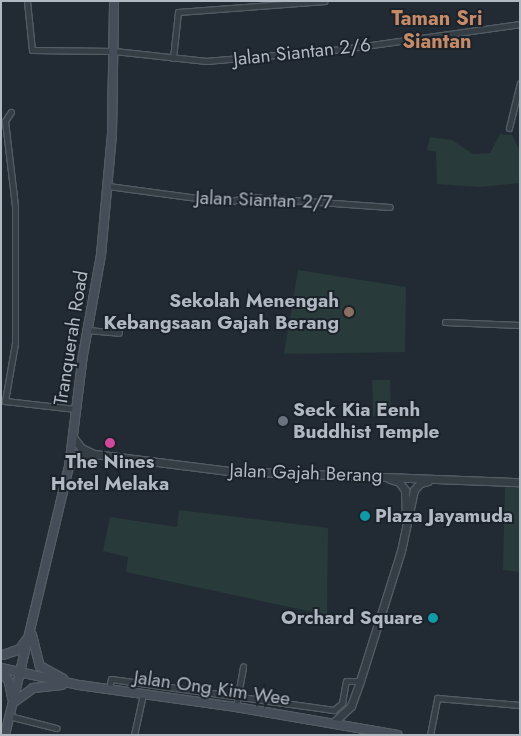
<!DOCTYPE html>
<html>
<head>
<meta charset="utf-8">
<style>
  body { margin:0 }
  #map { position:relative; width:521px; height:736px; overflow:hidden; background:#222b34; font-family:Jost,sans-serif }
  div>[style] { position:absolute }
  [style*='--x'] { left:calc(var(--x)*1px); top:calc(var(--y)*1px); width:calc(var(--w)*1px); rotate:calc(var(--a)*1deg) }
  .green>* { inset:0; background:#283a39 }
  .roads { filter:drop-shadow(1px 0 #535b63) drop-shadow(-1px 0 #535b63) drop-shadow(0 1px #535b63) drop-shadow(0 -1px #535b63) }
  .minor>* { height:5px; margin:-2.5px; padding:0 2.5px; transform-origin:2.5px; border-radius:2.5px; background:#353d45 }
  .tertiary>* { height:7px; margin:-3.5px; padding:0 3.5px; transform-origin:3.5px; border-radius:3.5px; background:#353d45 }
  .secondary>* { height:8px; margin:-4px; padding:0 4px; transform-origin:4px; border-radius:4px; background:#444d58 }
  .dots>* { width:14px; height:14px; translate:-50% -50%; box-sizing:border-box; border:2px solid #1b222a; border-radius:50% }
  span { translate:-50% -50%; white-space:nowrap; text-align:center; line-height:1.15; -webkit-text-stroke:4px #1b222a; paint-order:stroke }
  .street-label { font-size:19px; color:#b0b8c2 }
  .poi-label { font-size:19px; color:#b0b8c2; font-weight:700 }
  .right { translate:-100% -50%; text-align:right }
  .left { translate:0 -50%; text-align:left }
  .neighbourhood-label { font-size:20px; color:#c68a67; font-weight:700 }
  .frame { position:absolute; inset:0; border:2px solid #b0b8c2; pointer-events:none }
</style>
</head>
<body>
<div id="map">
  <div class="green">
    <div style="clip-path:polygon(500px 134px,512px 135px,520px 151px,520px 183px,479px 187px,437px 184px,436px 152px,427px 150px,430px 137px,452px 140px,473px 154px,490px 153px)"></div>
    <div style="clip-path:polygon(298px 270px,406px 287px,405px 352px,284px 354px)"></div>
    <div style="clip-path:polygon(372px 380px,390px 380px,391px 415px,373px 416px)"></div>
    <div style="clip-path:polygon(505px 487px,520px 487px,520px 572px,503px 570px)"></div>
    <div style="clip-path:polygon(179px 510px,328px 528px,327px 615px,126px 572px,128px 557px,103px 551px,110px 517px,177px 527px)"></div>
  </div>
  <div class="roads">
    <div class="minor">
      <div style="--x:27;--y:1;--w:49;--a:84.2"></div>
      <div style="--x:32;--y:50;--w:82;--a:0.7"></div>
      <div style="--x:114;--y:51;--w:93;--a:6.2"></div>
      <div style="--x:206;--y:61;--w:138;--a:-5"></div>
      <div style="--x:343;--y:49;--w:179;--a:-8"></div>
      <div style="--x:173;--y:58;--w:46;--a:-83.8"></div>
      <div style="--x:178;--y:12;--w:147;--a:-4.3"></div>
      <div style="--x:11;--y:112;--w:11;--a:124"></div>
      <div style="--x:5;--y:121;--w:86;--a:83.3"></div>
      <div style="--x:15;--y:206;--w:137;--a:90"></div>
      <div style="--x:15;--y:343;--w:59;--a:99.8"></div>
      <div style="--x:5;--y:401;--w:71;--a:6.4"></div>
      <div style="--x:509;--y:128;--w:46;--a:-76.3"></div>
      <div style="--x:108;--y:186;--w:120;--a:7.7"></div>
      <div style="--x:227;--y:202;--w:23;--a:-13"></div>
      <div style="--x:249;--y:197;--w:141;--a:4.1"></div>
      <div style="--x:445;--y:322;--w:75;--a:2.3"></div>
      <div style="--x:87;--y:330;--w:32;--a:5"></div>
      <div style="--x:109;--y:689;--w:10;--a:-79"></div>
      <div style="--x:111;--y:679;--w:225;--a:7.9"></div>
      <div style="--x:334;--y:710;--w:11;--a:-41"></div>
      <div style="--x:342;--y:703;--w:22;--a:-80"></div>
      <div style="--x:346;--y:681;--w:14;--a:0"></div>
      <div style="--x:237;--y:701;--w:35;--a:-80"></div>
      <div style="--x:9;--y:716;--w:49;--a:14.3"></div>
      <div style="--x:134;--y:735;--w:42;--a:-77.6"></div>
      <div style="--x:430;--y:735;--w:38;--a:-79"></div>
      <div style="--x:437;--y:698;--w:83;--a:4.8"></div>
    </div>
    <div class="tertiary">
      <div style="--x:73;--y:437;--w:14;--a:54"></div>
      <div style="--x:81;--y:448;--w:14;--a:25"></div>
      <div style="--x:94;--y:454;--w:136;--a:7.2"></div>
      <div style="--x:229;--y:471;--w:291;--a:2.2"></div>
      <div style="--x:69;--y:467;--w:11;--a:-52"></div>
      <div style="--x:76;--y:458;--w:16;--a:-15"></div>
      <div style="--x:390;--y:479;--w:9;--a:18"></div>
      <div style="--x:399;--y:482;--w:10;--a:53"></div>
      <div style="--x:405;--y:490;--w:26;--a:88"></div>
      <div style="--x:334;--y:722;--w:23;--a:-43"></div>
      <div style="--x:351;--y:706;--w:27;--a:-70"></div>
      <div style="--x:360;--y:681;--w:136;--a:-72.5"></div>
      <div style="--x:401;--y:551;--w:62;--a:-78"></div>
      <div style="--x:414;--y:490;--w:9;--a:-49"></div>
      <div style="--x:420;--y:483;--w:8;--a:-14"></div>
    </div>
    <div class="secondary">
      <div style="--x:32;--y:635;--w:32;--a:76"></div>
      <div style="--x:40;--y:666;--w:26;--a:29"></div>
      <div style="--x:3;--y:655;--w:18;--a:-19"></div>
      <div style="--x:20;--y:649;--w:11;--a:-56"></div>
      <div style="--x:1;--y:668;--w:80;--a:12.3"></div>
      <div style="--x:79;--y:685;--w:159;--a:8"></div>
      <div style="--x:236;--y:707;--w:164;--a:9.8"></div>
      <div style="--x:1;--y:670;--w:14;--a:56"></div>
      <div style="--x:9;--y:682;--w:16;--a:79"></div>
      <div style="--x:14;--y:702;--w:24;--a:-36"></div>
      <div style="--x:33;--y:688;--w:29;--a:-6"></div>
      <div style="--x:5;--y:735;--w:276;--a:-76.6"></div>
      <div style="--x:69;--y:467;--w:113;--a:-82.9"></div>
      <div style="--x:83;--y:355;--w:102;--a:-79.8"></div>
      <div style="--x:101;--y:255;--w:122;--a:-84.8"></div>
      <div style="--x:112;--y:133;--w:132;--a:-89.1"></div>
    </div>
  </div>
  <div class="dots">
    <div style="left:349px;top:312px;background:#8d6e63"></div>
    <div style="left:283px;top:421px;background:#6b7280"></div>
    <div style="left:110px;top:443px;background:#d1479c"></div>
    <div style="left:365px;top:516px;background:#0f9aa8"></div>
    <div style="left:433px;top:618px;background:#0f9aa8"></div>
  </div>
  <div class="street-label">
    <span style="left:302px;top:52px;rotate:-6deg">Jalan Siantan 2/6</span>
    <span style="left:264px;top:200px;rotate:2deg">Jalan Siantan 2/7</span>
    <span style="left:71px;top:338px;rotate:-81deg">Tranquerah Road</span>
    <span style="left:306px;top:473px;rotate:2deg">Jalan Gajah Berang</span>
    <span style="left:212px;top:688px;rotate:8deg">Jalan Ong Kim Wee</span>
  </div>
  <div class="poi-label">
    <span class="right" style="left:339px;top:312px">Sekolah Menengah<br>Kebangsaan Gajah Berang</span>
    <span class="left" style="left:293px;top:421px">Seck Kia Eenh<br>Buddhist Temple</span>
    <span style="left:110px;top:473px">The Nines<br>Hotel Melaka</span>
    <span class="left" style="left:375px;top:516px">Plaza Jayamuda</span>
    <span class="right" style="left:423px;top:618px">Orchard Square</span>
  </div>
  <div class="neighbourhood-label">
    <span style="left:437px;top:30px">Taman Sri<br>Siantan</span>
  </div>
  <div class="frame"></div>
</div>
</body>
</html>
